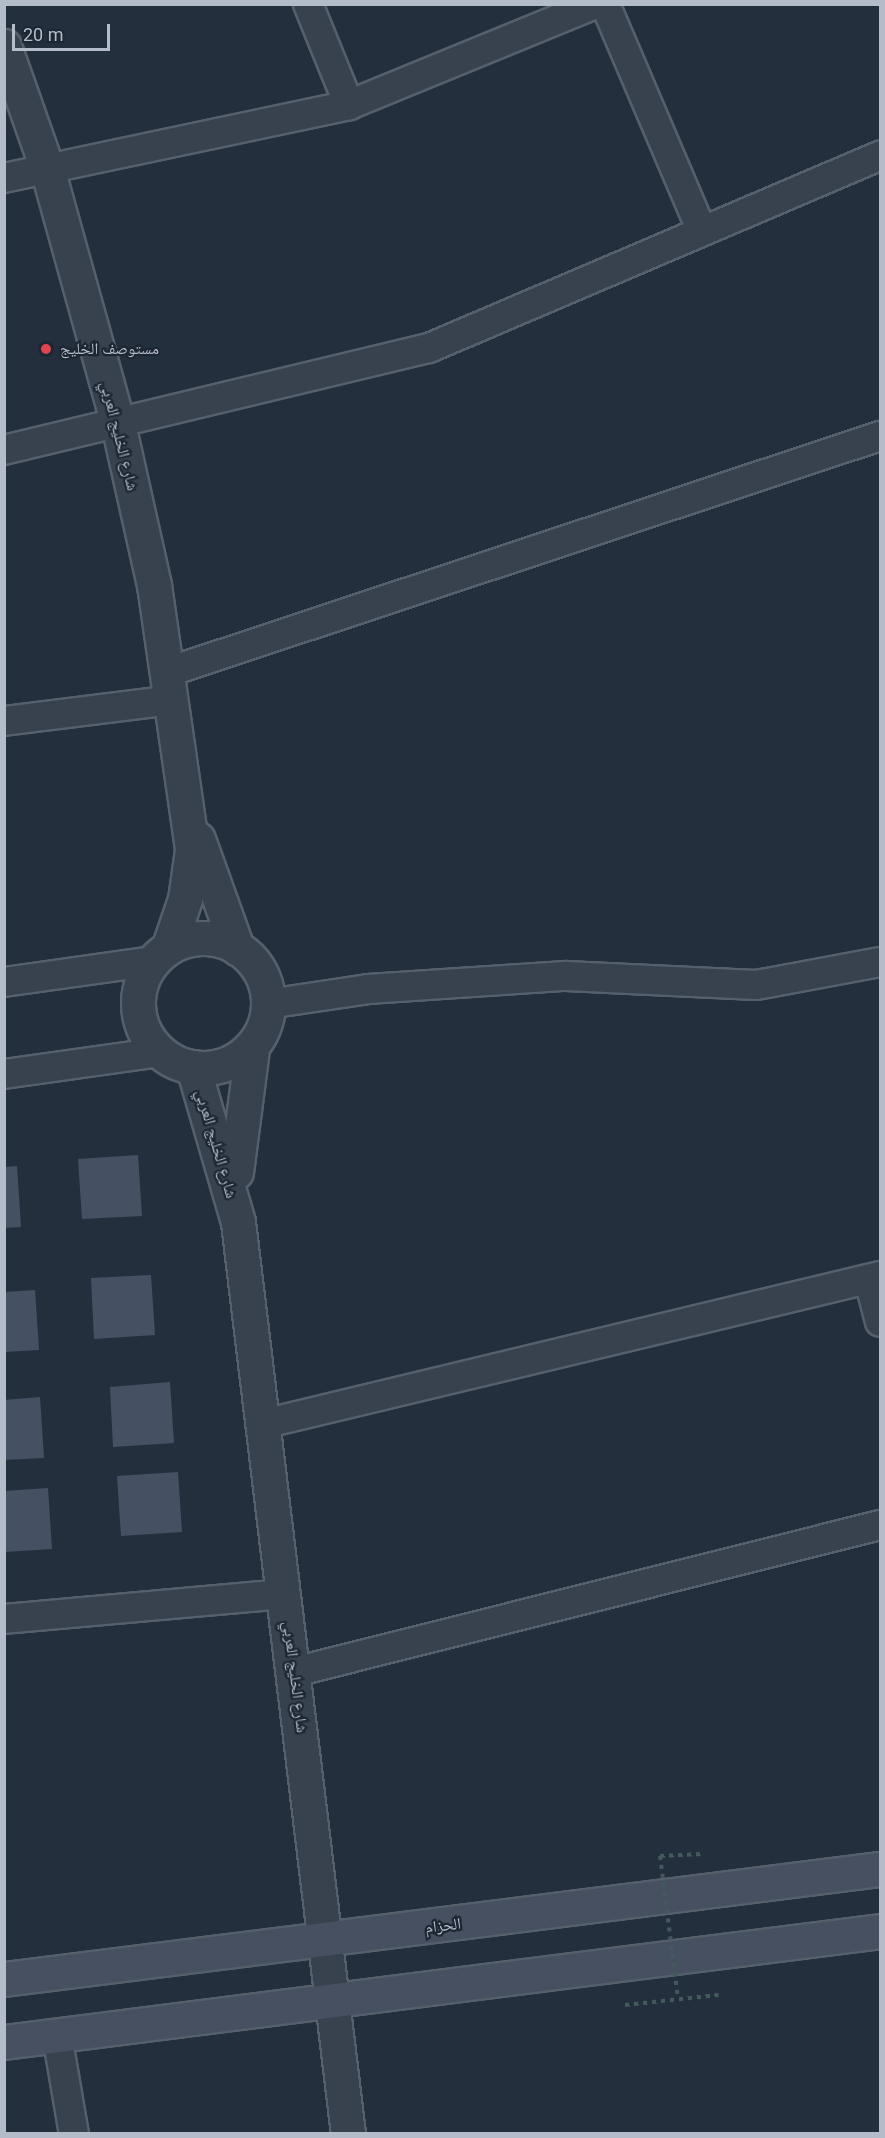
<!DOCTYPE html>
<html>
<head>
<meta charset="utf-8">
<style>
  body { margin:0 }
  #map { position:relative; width:885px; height:2138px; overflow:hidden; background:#242f3e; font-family:Roboto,"Noto Naskh Arabic",sans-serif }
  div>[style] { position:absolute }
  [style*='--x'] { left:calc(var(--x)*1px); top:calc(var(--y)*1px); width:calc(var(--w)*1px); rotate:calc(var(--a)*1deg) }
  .building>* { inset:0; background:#455162 }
  .path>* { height:4px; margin-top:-2px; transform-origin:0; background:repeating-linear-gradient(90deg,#44595c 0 4.5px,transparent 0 9px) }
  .roads { filter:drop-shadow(2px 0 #565f6c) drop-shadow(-2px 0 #565f6c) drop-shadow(0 2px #565f6c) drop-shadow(0 -2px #565f6c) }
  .minor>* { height:28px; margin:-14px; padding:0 14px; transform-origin:14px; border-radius:14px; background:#38414e }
  .tertiary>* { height:33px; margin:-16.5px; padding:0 16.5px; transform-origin:16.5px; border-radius:16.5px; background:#38414e }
  .tertiary>.ring { margin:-16.5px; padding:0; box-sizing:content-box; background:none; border:33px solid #38414e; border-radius:50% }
  .secondary>* { height:33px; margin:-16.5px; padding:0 16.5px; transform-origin:16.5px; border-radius:16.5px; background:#465061 }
  .path-bridge>* { height:4px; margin-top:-2px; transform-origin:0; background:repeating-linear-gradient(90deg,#44595c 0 4.5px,transparent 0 9px) }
  .dots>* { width:16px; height:16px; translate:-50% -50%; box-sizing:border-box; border:3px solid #1d2633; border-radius:50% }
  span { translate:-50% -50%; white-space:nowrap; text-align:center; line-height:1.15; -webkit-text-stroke:4.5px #1d2633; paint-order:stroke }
  .poi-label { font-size:16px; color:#b4bcc9 }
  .left { translate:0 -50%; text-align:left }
  .street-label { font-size:16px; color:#b4bcc9 }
  .frame { position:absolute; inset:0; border:6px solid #b4bcc9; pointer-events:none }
  .scale { position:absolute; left:12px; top:24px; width:98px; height:27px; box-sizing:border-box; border:3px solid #b4bcc9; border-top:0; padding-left:8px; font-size:18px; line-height:21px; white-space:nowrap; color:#b4bcc9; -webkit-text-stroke:4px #1d2633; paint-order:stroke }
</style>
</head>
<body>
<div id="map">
  <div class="building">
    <div style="clip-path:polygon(138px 1155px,142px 1216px,82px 1219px,78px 1159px)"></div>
    <div style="clip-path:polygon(17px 1166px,21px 1227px,4px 1228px,4px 1167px)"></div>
    <div style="clip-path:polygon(151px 1275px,155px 1335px,94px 1339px,91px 1278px)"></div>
    <div style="clip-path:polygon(35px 1290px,39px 1350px,4px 1352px,4px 1292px)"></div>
    <div style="clip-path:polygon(170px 1382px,174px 1443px,113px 1447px,110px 1387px)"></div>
    <div style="clip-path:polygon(40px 1397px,44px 1458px,4px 1460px,4px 1400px)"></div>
    <div style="clip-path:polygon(178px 1472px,182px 1532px,121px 1536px,117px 1476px)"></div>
    <div style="clip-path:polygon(48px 1488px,52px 1549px,4px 1552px,4px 1491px)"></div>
  </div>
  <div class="path">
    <div style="--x:660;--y:1856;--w:42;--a:-2.7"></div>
    <div style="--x:625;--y:2005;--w:94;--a:-6.1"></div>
  </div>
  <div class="roads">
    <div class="minor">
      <div style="--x:308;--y:4;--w:109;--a:67.9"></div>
      <div style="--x:605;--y:4;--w:245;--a:66.9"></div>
      <div style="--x:4;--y:178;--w:353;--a:-11.9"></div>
      <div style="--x:349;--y:105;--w:266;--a:-22.3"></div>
      <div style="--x:4;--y:450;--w:437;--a:-13.5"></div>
      <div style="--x:429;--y:348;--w:490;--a:-23.1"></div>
      <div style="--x:168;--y:672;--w:750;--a:-18.34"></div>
      <div style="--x:4;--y:721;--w:169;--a:-7.1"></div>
      <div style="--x:4;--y:982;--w:150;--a:-8"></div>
      <div style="--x:268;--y:1004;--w:101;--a:-8.5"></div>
      <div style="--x:368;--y:989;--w:198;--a:-3.8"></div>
      <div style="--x:566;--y:976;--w:190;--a:2.7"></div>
      <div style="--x:756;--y:985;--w:126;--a:-10.5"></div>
      <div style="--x:4;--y:1074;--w:158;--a:-8"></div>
      <div style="--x:869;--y:1280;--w:43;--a:75.3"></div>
      <div style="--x:263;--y:1424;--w:635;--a:-13.49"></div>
      <div style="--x:4;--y:1619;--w:281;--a:-5.1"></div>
      <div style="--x:294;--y:1672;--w:604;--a:-14.08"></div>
      <div style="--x:57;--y:2035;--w:100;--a:80.3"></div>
    </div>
    <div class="tertiary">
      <div style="--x:4;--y:46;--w:129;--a:70.6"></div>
      <div style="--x:47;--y:168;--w:266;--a:74.5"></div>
      <div style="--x:118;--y:424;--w:165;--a:77.4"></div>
      <div style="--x:154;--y:585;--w:268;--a:81.8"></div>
      <div style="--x:192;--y:850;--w:49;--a:98.1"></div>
      <div style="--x:185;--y:899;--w:50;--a:108.8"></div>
      <div style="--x:198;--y:839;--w:116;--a:70.3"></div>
      <div class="ring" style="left:138px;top:938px;width:97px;height:97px"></div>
      <div style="--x:193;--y:1067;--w:161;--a:73.8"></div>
      <div style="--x:238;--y:1222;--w:919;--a:83.12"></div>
      <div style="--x:236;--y:1172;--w:125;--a:-82.6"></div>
    </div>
    <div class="secondary">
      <div style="--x:4;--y:1979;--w:883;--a:-7.16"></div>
      <div style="--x:4;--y:2042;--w:883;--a:-7.22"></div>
    </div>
  </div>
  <div class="path-bridge">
    <div style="--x:660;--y:1856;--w:144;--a:82.8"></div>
  </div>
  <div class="dots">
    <div style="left:46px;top:349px;background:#e0444e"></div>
  </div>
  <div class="poi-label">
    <span class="left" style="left:60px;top:349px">مستوصف الخليج</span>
  </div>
  <div class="street-label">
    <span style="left:119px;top:436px;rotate:76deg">شارع الخليج العربي</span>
    <span style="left:216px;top:1144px;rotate:74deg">شارع الخليج العربي</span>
    <span style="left:295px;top:1677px;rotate:83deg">شارع الخليج العربي</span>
    <span style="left:443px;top:1926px;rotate:-7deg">الحزام</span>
  </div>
  <div class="frame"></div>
  <div class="scale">20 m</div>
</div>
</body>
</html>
